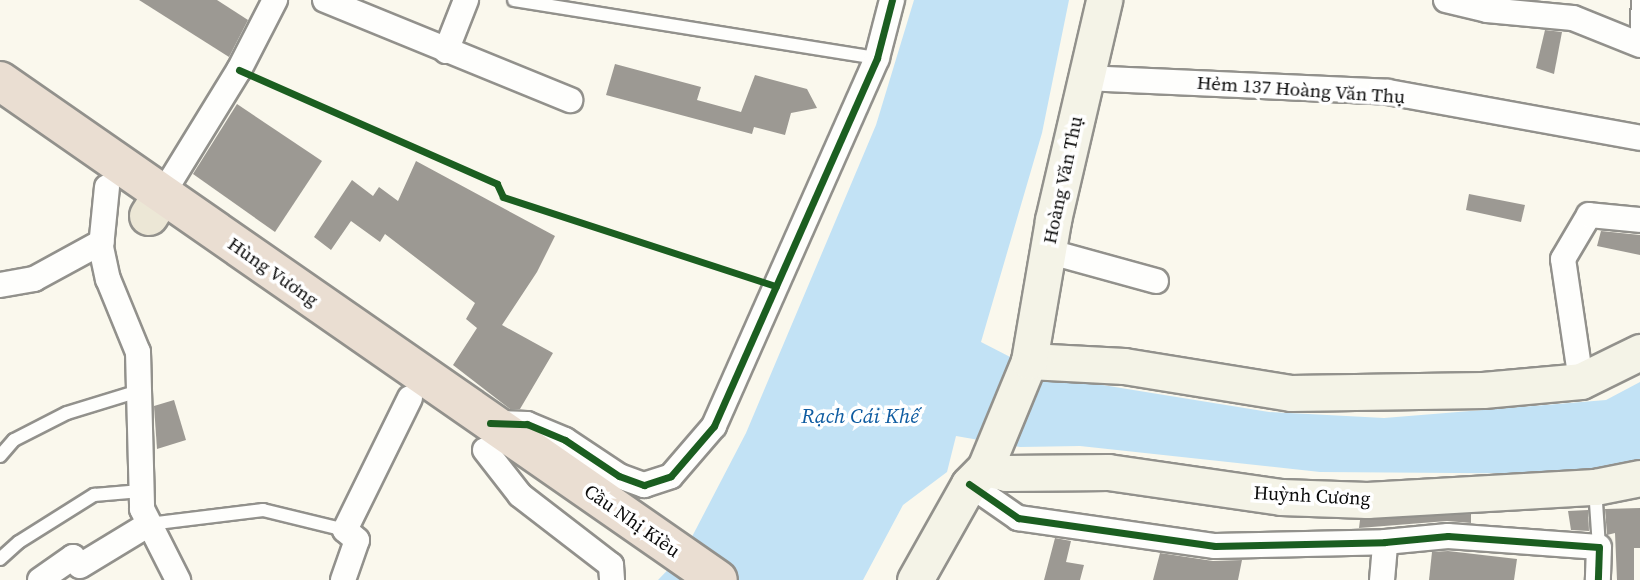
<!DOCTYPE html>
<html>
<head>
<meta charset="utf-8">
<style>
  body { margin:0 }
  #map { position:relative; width:1640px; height:580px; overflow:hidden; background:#faf8ed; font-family:"Source Serif 4",serif }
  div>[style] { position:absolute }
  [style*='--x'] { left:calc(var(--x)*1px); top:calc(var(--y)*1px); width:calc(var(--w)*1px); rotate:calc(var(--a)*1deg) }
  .water>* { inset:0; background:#c2e2f5 }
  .building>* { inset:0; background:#9c9993 }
  .roads { filter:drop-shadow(2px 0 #92918c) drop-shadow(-2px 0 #92918c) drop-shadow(0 2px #92918c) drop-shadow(0 -2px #92918c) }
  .lane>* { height:12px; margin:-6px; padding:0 6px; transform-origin:6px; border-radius:6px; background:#fefefc }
  .street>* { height:24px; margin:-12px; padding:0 12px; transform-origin:12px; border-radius:12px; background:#fefefc }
  .secondary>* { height:35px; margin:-17.5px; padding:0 17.5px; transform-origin:17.5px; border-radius:17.5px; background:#f4f3e7 }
  .primary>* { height:38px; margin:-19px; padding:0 19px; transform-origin:19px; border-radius:19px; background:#ece7d6 }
  .highway>* { height:38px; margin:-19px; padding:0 19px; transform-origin:19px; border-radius:19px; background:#eaded2 }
  .cycleway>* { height:7px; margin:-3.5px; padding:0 3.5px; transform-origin:3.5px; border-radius:3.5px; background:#1b5e20 }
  span { translate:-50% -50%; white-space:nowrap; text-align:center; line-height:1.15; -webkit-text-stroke:7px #fff; paint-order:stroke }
  .street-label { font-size:19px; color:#0a0a0a }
  .water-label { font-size:21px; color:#0f5ca1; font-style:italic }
</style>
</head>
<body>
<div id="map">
  <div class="water">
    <div style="clip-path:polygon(914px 0,1069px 0,1042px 133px,981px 342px,1047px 376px,1269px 412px,1384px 418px,1606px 400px,1640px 382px,1640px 460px,1599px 474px,1320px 472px,1080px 446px,1020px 447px,956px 436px,947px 472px,903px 505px,863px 580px,658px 580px,683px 554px,746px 433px,876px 125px)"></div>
  </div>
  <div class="building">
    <div style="clip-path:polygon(139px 0,217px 0,248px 20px,229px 57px)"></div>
    <div style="clip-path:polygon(1545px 30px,1562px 32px,1554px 74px,1536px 68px)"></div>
    <div style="clip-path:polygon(615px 64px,701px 87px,697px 100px,741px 112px,755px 75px,807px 89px,817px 108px,791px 113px,785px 135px,754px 127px,752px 134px,606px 95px)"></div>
    <div style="clip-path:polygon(237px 104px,322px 161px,275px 232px,193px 174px)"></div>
    <div style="clip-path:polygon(416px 161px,555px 236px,537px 272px,502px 325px,553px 353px,520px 409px,510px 409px,453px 365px,477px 328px,466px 319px,475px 303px,385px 234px,380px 242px,351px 221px,331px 250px,314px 237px,352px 180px,373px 196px,379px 187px,398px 201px)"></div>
    <div style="clip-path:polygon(1469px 194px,1525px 205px,1521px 222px,1466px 210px)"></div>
    <div style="clip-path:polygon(1601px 231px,1640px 235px,1640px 255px,1597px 246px)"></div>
    <div style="clip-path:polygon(174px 400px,186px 440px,157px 449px,154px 406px)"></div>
    <div style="clip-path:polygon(1640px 508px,1640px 548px,1634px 548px,1634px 580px,1617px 580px,1615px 533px,1607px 535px,1605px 509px)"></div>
    <div style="clip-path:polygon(1588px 510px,1589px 531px,1571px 530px,1568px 511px)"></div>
    <div style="clip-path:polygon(1471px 514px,1471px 523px,1447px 521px,1359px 528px,1360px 520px)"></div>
    <div style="clip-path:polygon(1055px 538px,1071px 541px,1066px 562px,1084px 565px,1080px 580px,1044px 580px)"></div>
    <div style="clip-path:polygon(1448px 551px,1517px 559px,1514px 580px,1429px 580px,1432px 552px)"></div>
    <div style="clip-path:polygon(1160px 553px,1213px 561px,1242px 560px,1238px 580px,1153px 580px)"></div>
  </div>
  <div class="roads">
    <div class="lane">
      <div style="--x:514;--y:0;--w:368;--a:9.1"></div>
      <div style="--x:1636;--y:44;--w:44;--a:-87.4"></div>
      <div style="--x:0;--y:456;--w:21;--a:-49"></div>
      <div style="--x:14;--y:440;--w:59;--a:-27"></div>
      <div style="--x:67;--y:413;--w:75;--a:-17"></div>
      <div style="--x:1595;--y:488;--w:59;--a:86.1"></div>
      <div style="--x:149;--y:524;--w:115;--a:-7"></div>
      <div style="--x:263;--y:510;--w:84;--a:13.7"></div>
      <div style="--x:0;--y:559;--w:25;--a:-42"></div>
      <div style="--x:19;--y:542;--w:89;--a:-32.1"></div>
      <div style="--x:94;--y:495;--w:47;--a:-4.9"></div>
    </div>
    <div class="street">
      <div style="--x:325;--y:0;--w:265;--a:22.2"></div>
      <div style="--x:1446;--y:0;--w:42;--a:13.7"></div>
      <div style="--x:1487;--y:10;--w:86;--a:5.3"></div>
      <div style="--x:1573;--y:18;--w:72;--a:21.9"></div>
      <div style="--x:446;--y:51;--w:55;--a:-68.6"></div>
      <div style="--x:1085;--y:78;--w:303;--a:2.6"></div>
      <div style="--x:1388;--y:92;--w:256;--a:10.3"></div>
      <div style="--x:107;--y:187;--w:60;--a:95.7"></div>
      <div style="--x:101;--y:247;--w:33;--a:78"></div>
      <div style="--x:108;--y:279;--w:79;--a:67.7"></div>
      <div style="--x:138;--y:352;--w:157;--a:88.5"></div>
      <div style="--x:142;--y:509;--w:80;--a:63.1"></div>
      <div style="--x:162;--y:195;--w:147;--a:-58.4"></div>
      <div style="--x:239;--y:70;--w:79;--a:-62.8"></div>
      <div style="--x:1047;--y:251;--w:113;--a:15.4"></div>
      <div style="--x:0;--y:285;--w:35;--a:-10"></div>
      <div style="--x:34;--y:279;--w:77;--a:-28.6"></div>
      <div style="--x:1581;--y:381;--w:123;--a:-98.4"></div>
      <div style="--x:1563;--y:259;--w:51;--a:-59.4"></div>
      <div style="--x:1589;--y:215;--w:51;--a:5.6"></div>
      <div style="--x:498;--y:423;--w:29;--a:2"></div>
      <div style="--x:527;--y:424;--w:41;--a:22.8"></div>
      <div style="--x:565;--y:440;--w:65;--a:33.7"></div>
      <div style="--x:619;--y:476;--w:27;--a:20"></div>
      <div style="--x:644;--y:485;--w:28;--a:-18"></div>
      <div style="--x:671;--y:476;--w:66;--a:-49.3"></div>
      <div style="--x:714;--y:426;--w:402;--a:-66.1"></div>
      <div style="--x:877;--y:58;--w:60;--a:-75.5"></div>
      <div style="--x:485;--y:450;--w:57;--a:52.1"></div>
      <div style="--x:520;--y:495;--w:115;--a:37.6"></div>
      <div style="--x:611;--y:565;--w:15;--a:86"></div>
      <div style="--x:969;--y:484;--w:60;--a:34.8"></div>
      <div style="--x:1018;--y:518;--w:199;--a:8.1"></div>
      <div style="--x:1215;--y:546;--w:170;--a:-1.3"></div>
      <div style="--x:1385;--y:542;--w:63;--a:-5.4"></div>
      <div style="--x:1448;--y:536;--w:151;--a:4.2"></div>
      <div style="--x:1599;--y:547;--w:33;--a:92"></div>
      <div style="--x:40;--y:580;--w:40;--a:-34.9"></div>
      <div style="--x:73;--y:557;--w:11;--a:52"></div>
      <div style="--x:80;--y:566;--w:81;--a:-31.3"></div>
      <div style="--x:343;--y:580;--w:42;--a:-70.7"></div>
      <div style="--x:357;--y:540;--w:16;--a:-140"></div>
      <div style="--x:345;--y:530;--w:147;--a:-63.8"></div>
      <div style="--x:1382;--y:580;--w:38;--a:-85"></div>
    </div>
    <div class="secondary">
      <div style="--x:1029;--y:361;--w:95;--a:3"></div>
      <div style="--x:1124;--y:366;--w:169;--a:9.2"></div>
      <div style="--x:1291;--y:393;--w:192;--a:-0.9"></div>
      <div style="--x:1483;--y:390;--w:98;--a:-5.2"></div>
      <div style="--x:1581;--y:381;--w:66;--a:-26.2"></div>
      <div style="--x:985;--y:468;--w:22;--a:13"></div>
      <div style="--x:1006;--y:473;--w:102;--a:-0.6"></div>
      <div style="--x:1108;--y:472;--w:175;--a:8.2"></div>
      <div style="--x:1281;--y:497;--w:86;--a:2"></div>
      <div style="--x:1367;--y:500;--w:228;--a:-3.3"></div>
      <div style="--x:1595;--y:487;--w:46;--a:-11.3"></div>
      <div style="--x:915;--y:580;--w:110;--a:-60.6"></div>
      <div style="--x:969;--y:484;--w:23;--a:-45"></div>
      <div style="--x:985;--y:468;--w:116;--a:-67.6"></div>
      <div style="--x:1029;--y:361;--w:143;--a:-80.3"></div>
      <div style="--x:1053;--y:220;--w:226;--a:-76.9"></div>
    </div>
    <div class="primary">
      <div style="--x:149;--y:216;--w:25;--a:-58"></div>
    </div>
    <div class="highway">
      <div style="--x:0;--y:81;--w:874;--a:34.8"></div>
    </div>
  </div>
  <div class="cycleway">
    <div style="--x:239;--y:70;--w:282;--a:23.8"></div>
    <div style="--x:497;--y:184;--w:14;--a:65"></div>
    <div style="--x:503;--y:197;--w:287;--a:18.1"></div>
    <div style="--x:490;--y:423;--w:37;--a:2"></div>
    <div style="--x:527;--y:424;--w:41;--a:22.8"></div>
    <div style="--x:565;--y:440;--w:65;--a:33.7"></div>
    <div style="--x:619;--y:476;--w:27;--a:20"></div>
    <div style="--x:644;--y:485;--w:28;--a:-18"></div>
    <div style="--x:671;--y:476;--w:66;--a:-49.3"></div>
    <div style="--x:714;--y:426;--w:402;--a:-66.1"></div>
    <div style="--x:877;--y:58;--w:60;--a:-75.5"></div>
    <div style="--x:969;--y:484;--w:60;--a:34.8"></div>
    <div style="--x:1018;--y:518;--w:199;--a:8.1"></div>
    <div style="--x:1215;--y:546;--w:170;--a:-1.3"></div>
    <div style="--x:1385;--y:542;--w:63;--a:-5.4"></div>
    <div style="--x:1448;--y:536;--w:151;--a:4.2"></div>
    <div style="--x:1599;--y:547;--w:33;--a:92"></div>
  </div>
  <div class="street-label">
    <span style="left:1301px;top:90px;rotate:4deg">Hẻm 137 Hoàng Văn Thụ</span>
    <span style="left:1063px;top:180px;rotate:-78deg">Hoàng Văn Thụ</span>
    <span style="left:273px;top:272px;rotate:35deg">Hùng Vương</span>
    <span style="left:1312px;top:496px;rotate:3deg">Huỳnh Cương</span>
    <span style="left:632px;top:521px;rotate:35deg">Cầu Nhị Kiều</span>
  </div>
  <div class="water-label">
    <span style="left:860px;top:416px">Rạch Cái Khế</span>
  </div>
</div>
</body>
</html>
